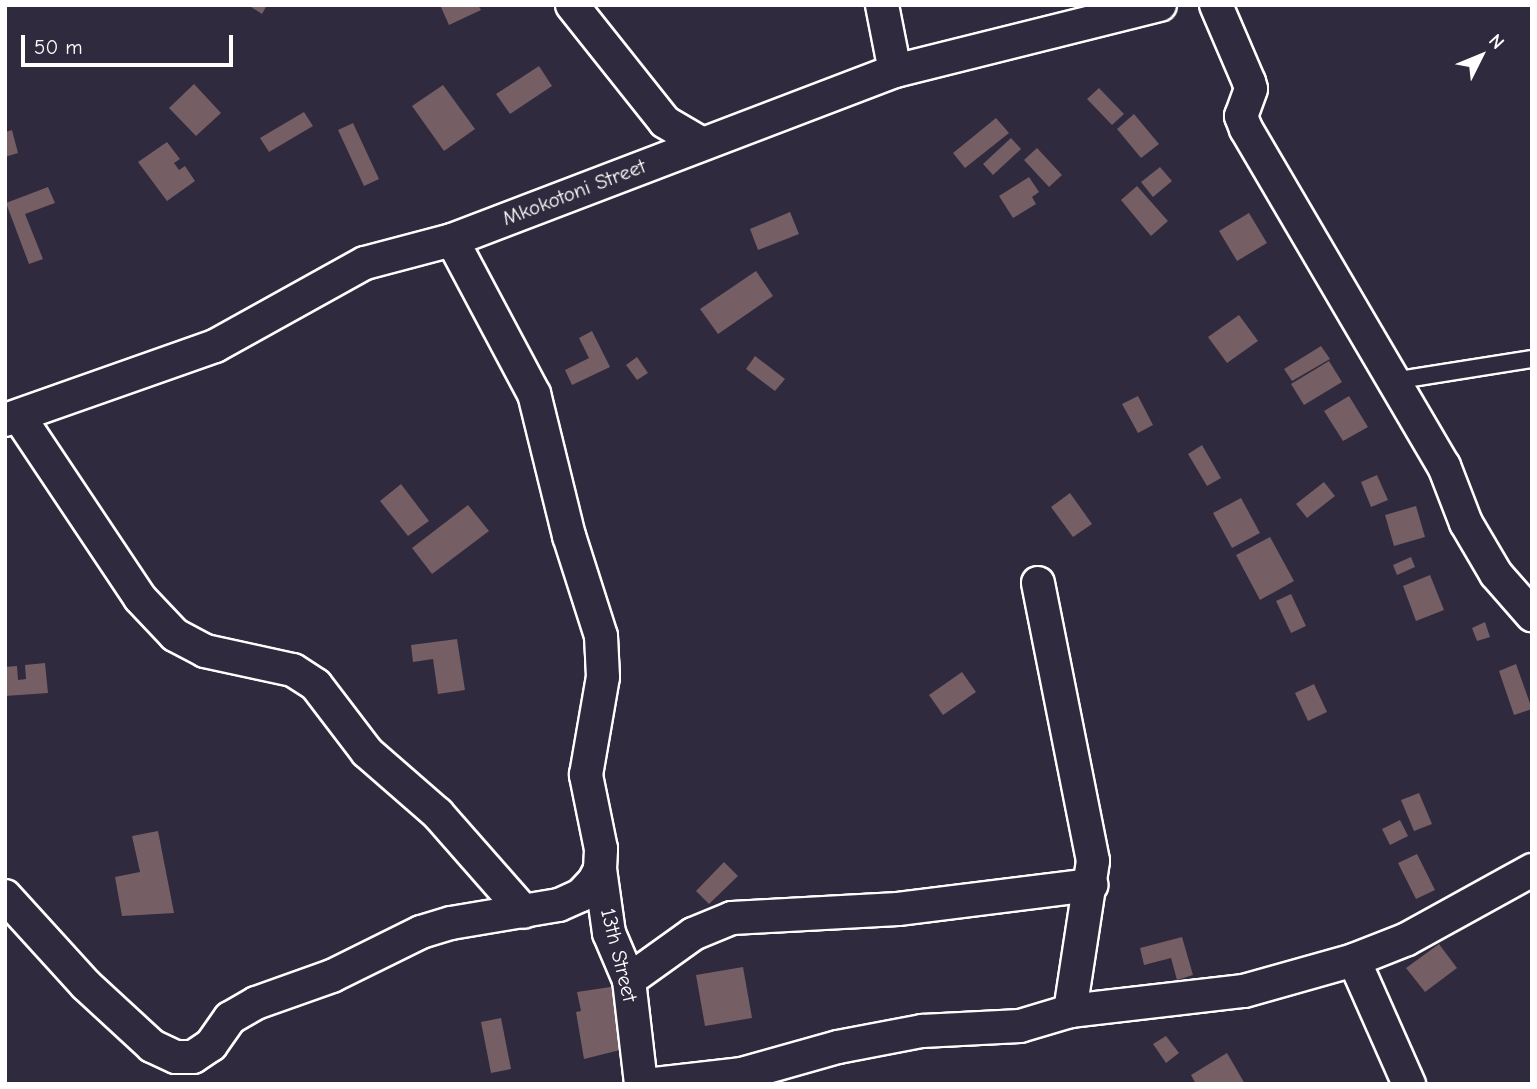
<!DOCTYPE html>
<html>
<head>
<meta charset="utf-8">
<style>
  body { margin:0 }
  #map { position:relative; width:1537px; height:1089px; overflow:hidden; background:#2f2a3d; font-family:"Comic Neue",sans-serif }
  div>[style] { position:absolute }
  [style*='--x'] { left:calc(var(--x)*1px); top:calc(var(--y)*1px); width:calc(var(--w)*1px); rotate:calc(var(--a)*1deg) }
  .building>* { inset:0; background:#755e64 }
  .roads { filter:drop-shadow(2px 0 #fff) drop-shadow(-2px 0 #fff) drop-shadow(0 2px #fff) drop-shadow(0 -2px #fff) }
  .service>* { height:16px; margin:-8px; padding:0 8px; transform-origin:8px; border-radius:8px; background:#2f2a3d }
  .minor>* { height:32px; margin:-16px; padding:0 16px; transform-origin:16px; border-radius:16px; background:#2f2a3d }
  span { translate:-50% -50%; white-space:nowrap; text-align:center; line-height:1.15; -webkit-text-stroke:6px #2f2a3d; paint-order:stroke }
  .street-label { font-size:21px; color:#fff }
  .frame { position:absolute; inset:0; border:7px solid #fff; pointer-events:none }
  .north { position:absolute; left:1446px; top:21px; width:70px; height:70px; -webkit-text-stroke:5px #2f2a3d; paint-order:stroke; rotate:47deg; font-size:19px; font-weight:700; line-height:28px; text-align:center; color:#fff }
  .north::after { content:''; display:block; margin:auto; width:24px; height:32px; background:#fff; clip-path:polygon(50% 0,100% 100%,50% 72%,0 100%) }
  .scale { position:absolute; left:21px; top:35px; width:212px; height:32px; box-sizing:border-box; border:4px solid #fff; border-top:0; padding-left:9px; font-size:21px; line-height:24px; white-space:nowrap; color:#fff; -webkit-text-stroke:5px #2f2a3d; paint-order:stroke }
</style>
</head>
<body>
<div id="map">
  <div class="building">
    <div style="clip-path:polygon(248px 5px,267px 5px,262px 14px)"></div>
    <div style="clip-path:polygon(440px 5px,478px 5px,481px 10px,449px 25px)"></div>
    <div style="clip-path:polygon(539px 66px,552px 86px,510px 114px,496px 94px)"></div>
    <div style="clip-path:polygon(194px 84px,221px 113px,196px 136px,169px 108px)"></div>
    <div style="clip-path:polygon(443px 85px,475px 129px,444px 151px,412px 106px)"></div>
    <div style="clip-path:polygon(1099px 88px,1124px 114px,1112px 125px,1087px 99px)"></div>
    <div style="clip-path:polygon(304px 112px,313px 126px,269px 152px,260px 138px)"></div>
    <div style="clip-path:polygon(1134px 114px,1159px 144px,1141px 158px,1117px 129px)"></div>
    <div style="clip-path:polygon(996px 118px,1009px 133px,965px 168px,953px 153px)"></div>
    <div style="clip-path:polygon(353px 123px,379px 179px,364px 186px,338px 130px)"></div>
    <div style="clip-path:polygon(12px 130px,18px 153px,5px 157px,5px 132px)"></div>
    <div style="clip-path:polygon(1011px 138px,1021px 149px,993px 175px,983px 164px)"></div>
    <div style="clip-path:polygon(167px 142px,180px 159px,174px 163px,179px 170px,185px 166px,195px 181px,167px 201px,138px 162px)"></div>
    <div style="clip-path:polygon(1037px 148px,1062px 175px,1049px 187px,1024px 160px)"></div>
    <div style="clip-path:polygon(1160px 167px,1172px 181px,1153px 197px,1141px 182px)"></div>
    <div style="clip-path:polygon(1029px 177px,1039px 192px,1032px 197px,1036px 204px,1013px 218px,999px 196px)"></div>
    <div style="clip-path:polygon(1137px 186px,1168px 221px,1151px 236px,1121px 200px)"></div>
    <div style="clip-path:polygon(48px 187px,55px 203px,25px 214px,43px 259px,29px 264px,6px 203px)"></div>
    <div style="clip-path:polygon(790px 212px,799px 234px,758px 250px,750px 229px)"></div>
    <div style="clip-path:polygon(1249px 213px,1267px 243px,1237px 261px,1219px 231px)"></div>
    <div style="clip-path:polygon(756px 271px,773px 296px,718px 334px,700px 309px)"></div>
    <div style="clip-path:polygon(1239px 315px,1258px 341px,1227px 363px,1208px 337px)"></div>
    <div style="clip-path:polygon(592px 331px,610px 367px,572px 385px,565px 370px,589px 358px,579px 338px)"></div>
    <div style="clip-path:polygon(1321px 346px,1330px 359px,1292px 381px,1284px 369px)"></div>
    <div style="clip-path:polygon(755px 356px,785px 379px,775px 391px,746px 369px)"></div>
    <div style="clip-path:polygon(637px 357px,648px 373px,637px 380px,626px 365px)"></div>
    <div style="clip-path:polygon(1329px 361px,1342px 382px,1304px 405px,1291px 384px)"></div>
    <div style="clip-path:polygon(1138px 396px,1153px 425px,1138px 433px,1122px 404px)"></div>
    <div style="clip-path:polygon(1349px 396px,1368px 427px,1343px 441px,1324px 411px)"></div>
    <div style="clip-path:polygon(1202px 445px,1221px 478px,1207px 486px,1188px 454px)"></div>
    <div style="clip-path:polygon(1377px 475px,1388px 500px,1371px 507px,1361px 482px)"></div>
    <div style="clip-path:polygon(1324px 482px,1335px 496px,1307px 518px,1296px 504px)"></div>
    <div style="clip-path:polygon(401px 484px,429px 521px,408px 536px,380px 501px)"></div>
    <div style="clip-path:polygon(1070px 493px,1092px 524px,1073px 537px,1051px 507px)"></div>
    <div style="clip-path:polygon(1241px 498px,1260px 533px,1232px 548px,1213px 513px)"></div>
    <div style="clip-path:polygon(468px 505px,489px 531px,432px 574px,412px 548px)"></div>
    <div style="clip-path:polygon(1416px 506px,1425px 537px,1394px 546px,1385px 515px)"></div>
    <div style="clip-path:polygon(1270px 537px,1294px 581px,1260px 600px,1236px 555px)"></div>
    <div style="clip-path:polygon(1411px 557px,1415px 567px,1397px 575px,1393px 565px)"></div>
    <div style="clip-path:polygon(1430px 575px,1444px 610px,1416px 621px,1403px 586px)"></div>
    <div style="clip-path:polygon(1291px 594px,1306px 626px,1291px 633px,1276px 601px)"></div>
    <div style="clip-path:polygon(1485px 622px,1490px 637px,1477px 641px,1472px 628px)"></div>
    <div style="clip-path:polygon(457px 639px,465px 690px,438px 694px,433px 659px,413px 662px,411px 645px)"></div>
    <div style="clip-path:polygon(45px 663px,48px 693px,5px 696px,5px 667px,17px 666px,18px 680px,26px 679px,25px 665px)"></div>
    <div style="clip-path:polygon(1516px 664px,1532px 709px,1514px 715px,1499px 671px)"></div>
    <div style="clip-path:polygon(962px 672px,976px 692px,943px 715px,929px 695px)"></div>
    <div style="clip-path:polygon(1314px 684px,1327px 712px,1308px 721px,1295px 693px)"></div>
    <div style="clip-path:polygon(1419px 793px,1432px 824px,1414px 831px,1401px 800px)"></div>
    <div style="clip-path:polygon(1400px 820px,1408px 836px,1390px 845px,1382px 829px)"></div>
    <div style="clip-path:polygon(158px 831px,174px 913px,122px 916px,115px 877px,140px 872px,132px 836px)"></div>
    <div style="clip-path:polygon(1417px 854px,1435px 890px,1416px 899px,1398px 863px)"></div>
    <div style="clip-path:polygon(724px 862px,738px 876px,709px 904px,696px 891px)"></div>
    <div style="clip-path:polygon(1182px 937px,1193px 975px,1177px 980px,1171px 958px,1144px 965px,1140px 948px)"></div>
    <div style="clip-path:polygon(1439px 944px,1457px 968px,1425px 992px,1406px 968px)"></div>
    <div style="clip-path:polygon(743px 967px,752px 1018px,705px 1026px,696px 975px)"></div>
    <div style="clip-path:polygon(617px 986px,628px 1048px,584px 1059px,576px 1012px,581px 1011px,577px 992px)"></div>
    <div style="clip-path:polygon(501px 1018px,511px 1069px,491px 1073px,481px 1022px)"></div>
    <div style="clip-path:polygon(1166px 1036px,1179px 1053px,1166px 1063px,1153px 1044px)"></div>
    <div style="clip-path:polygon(1227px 1053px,1245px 1084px,1196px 1084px,1191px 1075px)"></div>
  </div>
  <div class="roads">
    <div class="service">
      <div style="--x:1393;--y:381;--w:141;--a:-9"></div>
    </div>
    <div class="minor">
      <div style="--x:572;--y:5;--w:149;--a:51.5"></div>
      <div style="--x:665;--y:122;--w:42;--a:30.3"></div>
      <div style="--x:882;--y:5;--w:67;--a:78.9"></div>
      <div style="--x:1216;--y:5;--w:84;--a:66.8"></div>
      <div style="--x:1249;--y:82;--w:7;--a:74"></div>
      <div style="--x:1251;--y:89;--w:29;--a:110"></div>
      <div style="--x:1241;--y:116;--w:14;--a:69"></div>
      <div style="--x:1246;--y:129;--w:391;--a:59.6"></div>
      <div style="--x:1444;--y:466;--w:61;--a:68.9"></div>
      <div style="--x:1466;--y:523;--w:59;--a:59.5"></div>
      <div style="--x:1496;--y:574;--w:55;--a:48.7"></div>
      <div style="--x:20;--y:418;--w:216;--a:56.3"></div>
      <div style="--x:140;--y:598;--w:51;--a:46.6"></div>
      <div style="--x:175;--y:635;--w:34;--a:28"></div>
      <div style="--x:205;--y:651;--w:90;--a:12.2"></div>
      <div style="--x:293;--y:670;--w:27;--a:33"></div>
      <div style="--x:316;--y:685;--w:84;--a:52.7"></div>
      <div style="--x:367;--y:752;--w:94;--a:41.1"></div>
      <div style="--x:438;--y:814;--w:130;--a:48.7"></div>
      <div style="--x:5;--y:420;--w:223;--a:-19.4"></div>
      <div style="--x:215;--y:346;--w:171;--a:-29"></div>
      <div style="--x:365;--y:263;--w:90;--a:-14.8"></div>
      <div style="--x:452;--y:240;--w:474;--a:-20.9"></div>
      <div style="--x:895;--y:71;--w:273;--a:-14"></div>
      <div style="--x:1038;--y:583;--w:283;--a:78.8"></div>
      <div style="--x:1093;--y:861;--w:152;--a:98.7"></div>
      <div style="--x:600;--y:869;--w:65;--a:82"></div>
      <div style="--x:609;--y:933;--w:51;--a:66.9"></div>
      <div style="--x:629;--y:980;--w:105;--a:83.4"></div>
      <div style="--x:5;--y:896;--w:120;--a:47.7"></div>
      <div style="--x:86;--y:985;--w:90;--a:42.7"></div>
      <div style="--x:152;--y:1046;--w:26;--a:25"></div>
      <div style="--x:176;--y:1057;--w:17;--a:0"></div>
      <div style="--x:193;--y:1057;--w:22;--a:-34"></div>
      <div style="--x:211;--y:1045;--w:33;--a:-55"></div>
      <div style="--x:230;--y:1018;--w:30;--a:-30"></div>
      <div style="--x:256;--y:1003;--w:81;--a:-19.6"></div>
      <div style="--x:332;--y:976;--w:99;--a:-26.3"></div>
      <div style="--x:421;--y:932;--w:31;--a:-17"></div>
      <div style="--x:451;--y:923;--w:109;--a:-9.5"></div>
      <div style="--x:559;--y:905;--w:24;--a:-24"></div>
      <div style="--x:581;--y:895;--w:19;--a:-47"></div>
      <div style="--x:594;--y:881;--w:13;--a:-63"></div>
      <div style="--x:600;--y:869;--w:20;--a:-87"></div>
      <div style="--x:601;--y:849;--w:76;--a:-101.5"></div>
      <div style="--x:586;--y:775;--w:99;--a:-80.2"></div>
      <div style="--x:603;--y:677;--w:41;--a:-92.8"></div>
      <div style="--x:601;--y:636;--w:105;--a:-107.7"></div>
      <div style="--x:569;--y:536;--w:146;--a:-103.8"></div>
      <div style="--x:534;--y:394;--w:174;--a:-118"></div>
      <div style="--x:1354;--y:960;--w:136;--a:66.1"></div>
      <div style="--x:629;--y:980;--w:79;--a:-35.7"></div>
      <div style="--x:693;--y:934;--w:42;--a:-22.3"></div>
      <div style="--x:732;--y:918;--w:166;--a:-3.1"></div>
      <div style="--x:898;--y:909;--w:195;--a:-7.1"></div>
      <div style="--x:655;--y:1084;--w:88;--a:-6.6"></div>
      <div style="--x:742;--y:1074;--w:100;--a:-15.7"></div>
      <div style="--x:838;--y:1047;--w:86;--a:-10.8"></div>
      <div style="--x:922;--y:1031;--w:98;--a:-2.9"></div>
      <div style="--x:1020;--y:1026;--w:52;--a:-16.7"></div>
      <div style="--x:1070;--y:1011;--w:175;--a:-6.6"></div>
      <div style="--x:1244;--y:991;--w:114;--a:-15.7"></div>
      <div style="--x:1354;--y:960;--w:57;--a:-21.6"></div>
      <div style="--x:1407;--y:939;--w:143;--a:-28.9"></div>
    </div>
  </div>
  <div class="street-label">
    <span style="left:574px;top:192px;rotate:-21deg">Mkokotoni Street</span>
    <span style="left:619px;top:955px;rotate:76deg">13th Street</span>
  </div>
  <div class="frame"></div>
  <div class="north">N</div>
  <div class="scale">50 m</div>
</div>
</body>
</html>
